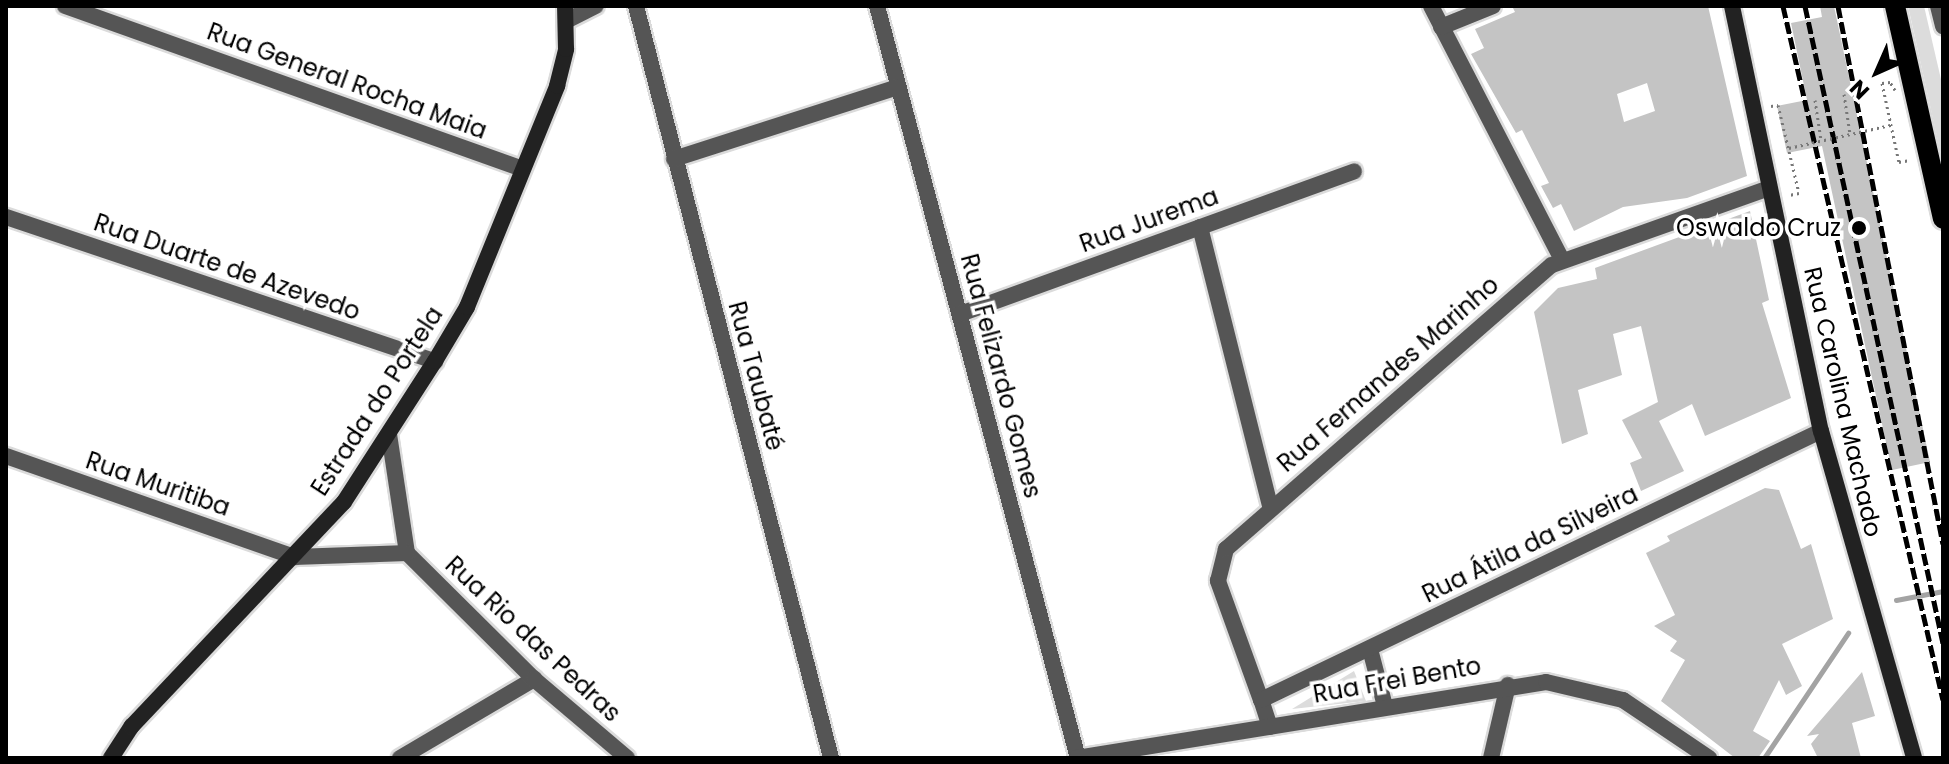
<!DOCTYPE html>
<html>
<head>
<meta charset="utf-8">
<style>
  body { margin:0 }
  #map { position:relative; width:1949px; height:764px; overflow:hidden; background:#fff; font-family:Poppins,sans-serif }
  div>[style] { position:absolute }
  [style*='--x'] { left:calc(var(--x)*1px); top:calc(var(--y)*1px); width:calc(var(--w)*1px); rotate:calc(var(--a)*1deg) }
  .green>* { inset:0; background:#dcdcdc }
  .stream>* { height:5px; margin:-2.5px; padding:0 2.5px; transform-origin:2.5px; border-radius:2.5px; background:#a3a3a3 }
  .building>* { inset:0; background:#c4c4c4 }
  .path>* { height:3px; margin-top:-1.5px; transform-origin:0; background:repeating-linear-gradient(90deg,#777 0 2px,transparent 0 6px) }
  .roads { filter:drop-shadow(2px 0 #dbdbdb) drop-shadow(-2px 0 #dbdbdb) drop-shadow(0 2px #dbdbdb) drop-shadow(0 -2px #dbdbdb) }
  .minor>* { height:16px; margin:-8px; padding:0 8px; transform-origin:8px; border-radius:8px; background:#555 }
  .tertiary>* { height:16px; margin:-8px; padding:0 8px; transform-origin:8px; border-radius:8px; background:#555 }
  .secondary>* { height:16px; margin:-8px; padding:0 8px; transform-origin:8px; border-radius:8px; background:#222 }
  .primary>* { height:20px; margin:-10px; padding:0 10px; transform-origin:10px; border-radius:10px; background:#000 }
  .rail>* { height:5px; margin-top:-2.5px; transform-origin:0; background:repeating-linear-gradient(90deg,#000 0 12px,transparent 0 16px) }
  .path-bridge>* { height:3px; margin-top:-1.5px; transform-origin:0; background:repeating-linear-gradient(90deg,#777 0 2px,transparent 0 6px) }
  .dots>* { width:22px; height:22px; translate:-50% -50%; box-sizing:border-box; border:4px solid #fff; border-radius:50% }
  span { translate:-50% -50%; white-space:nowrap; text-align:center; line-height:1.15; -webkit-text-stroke:7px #fff; paint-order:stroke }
  .street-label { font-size:24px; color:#000 }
  .poi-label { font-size:24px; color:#000 }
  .right { translate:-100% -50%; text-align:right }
  .frame { position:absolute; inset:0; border:8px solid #000; pointer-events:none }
  .north { position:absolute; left:1837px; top:32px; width:80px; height:80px; -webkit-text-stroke:6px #fff; paint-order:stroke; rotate:225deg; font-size:22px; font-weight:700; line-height:32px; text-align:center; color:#000 }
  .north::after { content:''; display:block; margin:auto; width:28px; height:36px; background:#000; clip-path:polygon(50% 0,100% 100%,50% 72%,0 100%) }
</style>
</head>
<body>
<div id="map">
  <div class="green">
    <div style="clip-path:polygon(1908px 6px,1924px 6px,1943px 88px,1943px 164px)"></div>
    <div style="clip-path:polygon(1354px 671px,1366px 701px,1292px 709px)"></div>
  </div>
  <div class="stream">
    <div style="--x:1896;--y:600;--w:48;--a:-10.8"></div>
    <div style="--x:1764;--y:758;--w:151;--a:-56.1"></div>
  </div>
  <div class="building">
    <div style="clip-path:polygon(evenodd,1512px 6px,1708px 6px,1747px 176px,1687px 198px,1623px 207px,1574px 231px,1561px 204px,1553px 208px,1541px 186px,1549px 183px,1522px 130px,1516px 133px,1471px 54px,1484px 48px,1475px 29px,1515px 12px,1512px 6px,1647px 83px,1655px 111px,1624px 122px,1617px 94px,1647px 83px)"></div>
    <div style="clip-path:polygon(1820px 6px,1834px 6px,1930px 462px,1892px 470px,1822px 146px,1787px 153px,1777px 106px,1807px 100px,1791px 23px,1822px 17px)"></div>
    <div style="clip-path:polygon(1750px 211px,1769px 300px,1762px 303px,1791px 398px,1705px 436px,1692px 404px,1659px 421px,1684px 471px,1641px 491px,1630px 463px,1642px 458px,1622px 420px,1658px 402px,1641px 326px,1613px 334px,1622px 375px,1578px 390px,1588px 434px,1562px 444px,1534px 312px,1558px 288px,1597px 279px,1595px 268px)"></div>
    <div style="clip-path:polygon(1765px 488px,1779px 490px,1801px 549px,1811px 544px,1833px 619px,1782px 644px,1802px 686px,1786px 695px,1779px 680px,1753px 731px,1770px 741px,1758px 758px,1735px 758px,1661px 701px,1685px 660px,1670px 651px,1677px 641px,1654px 626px,1675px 615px,1646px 553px,1670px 541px,1667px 536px)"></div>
    <div style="clip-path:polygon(1862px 672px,1875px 716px,1852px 723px,1861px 758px,1818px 758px,1811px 744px,1819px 734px,1807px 736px)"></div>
  </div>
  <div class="path">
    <div style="--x:1895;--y:90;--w:9;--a:-122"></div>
    <div style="--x:1890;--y:82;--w:8;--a:173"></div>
    <div style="--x:1882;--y:83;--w:81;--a:77.9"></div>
    <div style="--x:1899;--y:162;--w:11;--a:-10"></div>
    <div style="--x:1844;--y:94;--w:40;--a:81.5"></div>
    <div style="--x:1815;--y:100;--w:40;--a:81.5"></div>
    <div style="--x:1771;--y:106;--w:7;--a:-8"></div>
    <div style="--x:1778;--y:105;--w:90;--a:76.6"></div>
    <div style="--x:1799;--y:193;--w:10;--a:169"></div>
  </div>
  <div class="roads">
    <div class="minor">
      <div style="--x:65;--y:6;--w:485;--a:19.6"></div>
      <div style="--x:636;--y:6;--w:777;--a:75.46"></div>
      <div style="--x:877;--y:6;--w:778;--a:75.04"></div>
      <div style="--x:1431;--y:6;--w:286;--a:62.7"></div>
      <div style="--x:1938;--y:6;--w:21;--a:76"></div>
      <div style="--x:568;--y:20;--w:31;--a:-27"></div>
      <div style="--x:1441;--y:27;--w:56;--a:-22"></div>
      <div style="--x:674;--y:159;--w:235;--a:-17.8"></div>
      <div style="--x:6;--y:217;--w:453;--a:18.6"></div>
      <div style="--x:1200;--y:227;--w:291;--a:75.9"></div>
      <div style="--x:960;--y:314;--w:419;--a:-19.9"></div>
      <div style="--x:6;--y:456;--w:306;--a:19.3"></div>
      <div style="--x:1261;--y:700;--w:127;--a:-109.9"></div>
      <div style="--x:1218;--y:581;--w:33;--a:-76"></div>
      <div style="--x:1226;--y:549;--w:432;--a:-41.1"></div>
      <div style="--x:1552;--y:265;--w:230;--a:-19.5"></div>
      <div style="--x:400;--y:758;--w:156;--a:-30.5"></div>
      <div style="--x:1491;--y:758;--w:75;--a:-76.9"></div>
    </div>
    <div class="tertiary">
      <div style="--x:389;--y:434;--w:120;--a:81.4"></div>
      <div style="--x:407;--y:553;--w:179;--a:44.8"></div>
      <div style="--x:534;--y:679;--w:122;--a:40.3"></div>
      <div style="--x:295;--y:557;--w:112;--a:-2"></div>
      <div style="--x:1370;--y:649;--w:59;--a:75.3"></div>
      <div style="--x:1270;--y:727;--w:28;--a:-108"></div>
      <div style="--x:1261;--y:700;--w:621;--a:-25.66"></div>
      <div style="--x:1077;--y:758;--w:475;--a:-9.2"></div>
      <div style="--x:1546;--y:682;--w:79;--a:13.2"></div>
      <div style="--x:1623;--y:700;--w:104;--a:34"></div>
    </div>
    <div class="secondary">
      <div style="--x:1732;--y:6;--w:434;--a:78.2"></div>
      <div style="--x:1821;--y:431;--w:340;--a:74.1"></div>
      <div style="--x:111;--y:758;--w:38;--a:-57"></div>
      <div style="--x:132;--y:726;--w:308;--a:-46.6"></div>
      <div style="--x:344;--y:502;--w:168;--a:-57.2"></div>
      <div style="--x:435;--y:361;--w:63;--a:-59.3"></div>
      <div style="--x:467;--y:307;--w:239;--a:-67.8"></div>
      <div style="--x:557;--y:86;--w:38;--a:-76"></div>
      <div style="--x:566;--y:49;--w:43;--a:-91.3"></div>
    </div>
    <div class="primary">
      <div style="--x:1895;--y:6;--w:218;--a:77.3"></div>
    </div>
  </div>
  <div class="rail">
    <div style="--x:1783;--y:6;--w:712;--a:77.02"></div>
    <div style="--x:1805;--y:6;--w:652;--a:77.78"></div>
    <div style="--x:1838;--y:6;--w:548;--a:78.96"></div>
  </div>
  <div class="path-bridge">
    <div style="--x:1789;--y:148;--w:104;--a:-12.8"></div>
  </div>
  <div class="dots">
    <div style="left:1859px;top:228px;background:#000"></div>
  </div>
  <div class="street-label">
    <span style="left:347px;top:81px;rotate:20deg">Rua General Rocha Maia</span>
    <span style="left:1149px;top:220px;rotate:-20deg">Rua Jurema</span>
    <span style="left:227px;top:267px;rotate:19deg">Rua Duarte de Azevedo</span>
    <span style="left:1388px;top:374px;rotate:-41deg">Rua Fernandes Marinho</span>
    <span style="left:756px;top:376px;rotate:75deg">Rua Taubaté</span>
    <span style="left:1001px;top:376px;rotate:75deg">Rua Felizardo Gomes</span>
    <span style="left:377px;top:401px;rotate:-57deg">Estrada do Portela</span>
    <span style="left:1843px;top:402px;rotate:77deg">Rua Carolina Machado</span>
    <span style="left:158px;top:484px;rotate:19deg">Rua Muritiba</span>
    <span style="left:1530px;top:544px;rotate:-26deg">Rua Átila da Silveira</span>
    <span style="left:533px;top:639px;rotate:43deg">Rua Rio das Pedras</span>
    <span style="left:1397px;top:680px;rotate:-10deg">Rua Frei Bento</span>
  </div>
  <div class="poi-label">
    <span class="right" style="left:1841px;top:228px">Oswaldo Cruz</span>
  </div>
  <div class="frame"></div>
  <div class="north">N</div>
</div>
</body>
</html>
